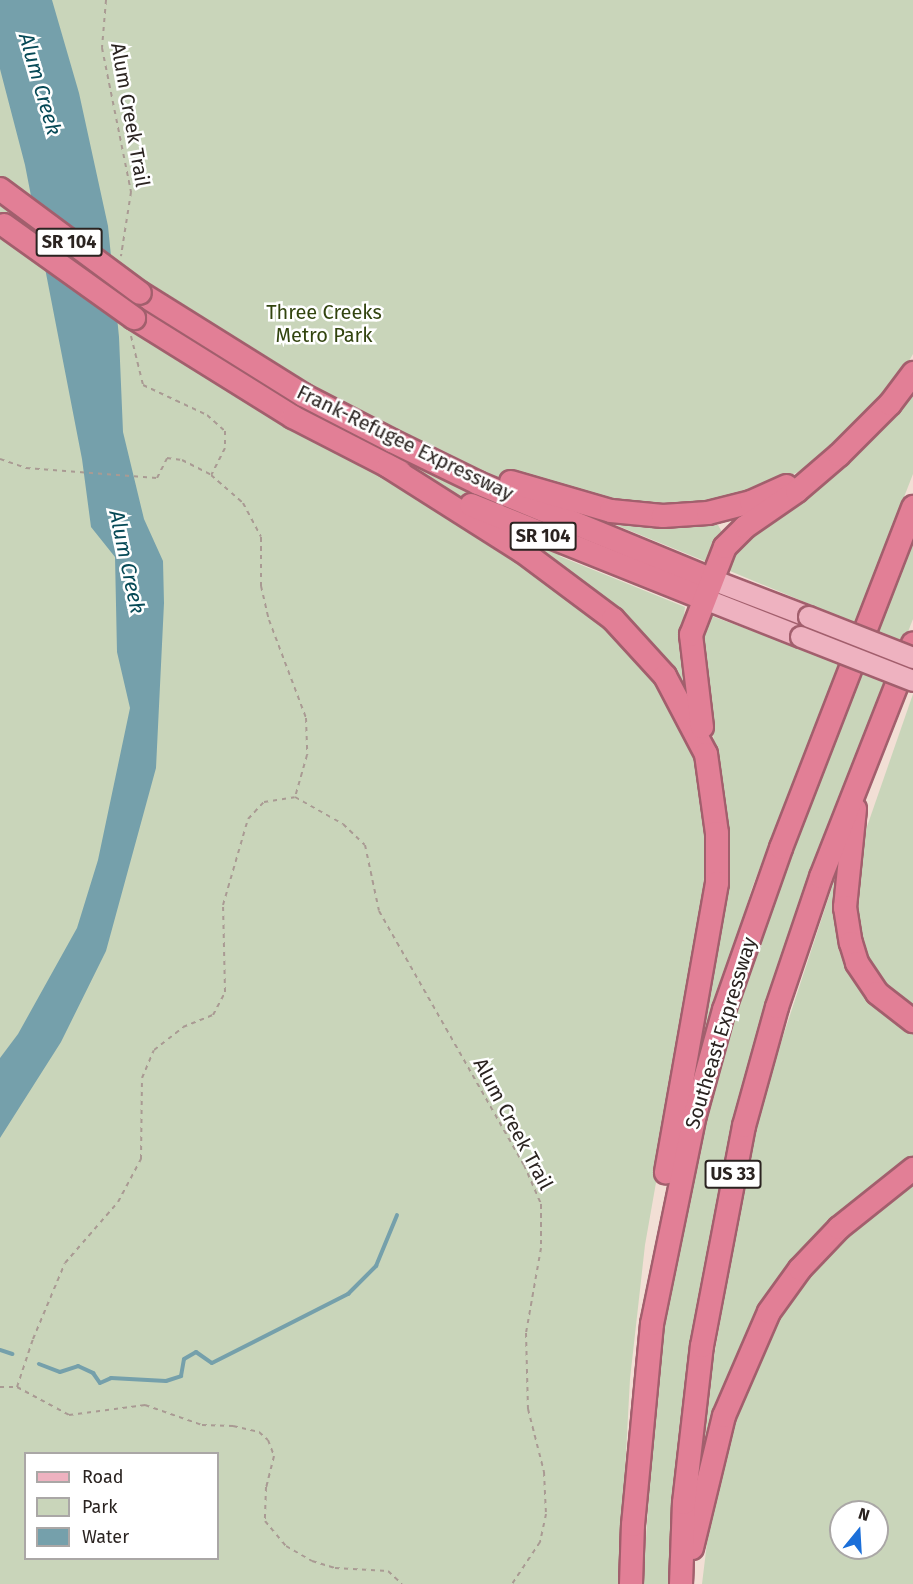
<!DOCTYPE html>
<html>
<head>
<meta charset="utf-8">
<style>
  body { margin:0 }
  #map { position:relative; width:913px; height:1584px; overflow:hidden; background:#f2dfd5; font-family:"Fira Sans",sans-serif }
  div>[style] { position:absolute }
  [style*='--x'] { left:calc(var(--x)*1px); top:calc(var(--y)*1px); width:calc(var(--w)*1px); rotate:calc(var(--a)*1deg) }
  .green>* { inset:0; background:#c9d5ba }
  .water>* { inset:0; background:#75a0ab }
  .stream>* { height:4px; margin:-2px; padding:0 2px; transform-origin:2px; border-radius:2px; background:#75a0ab }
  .path>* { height:2px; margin-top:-1px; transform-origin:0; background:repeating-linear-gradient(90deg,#a99a93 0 4.5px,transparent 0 9px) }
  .roads { filter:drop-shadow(2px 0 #a25f6d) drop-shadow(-2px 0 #a25f6d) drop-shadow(0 2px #a25f6d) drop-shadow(0 -2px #a25f6d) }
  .primary>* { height:20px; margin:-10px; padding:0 10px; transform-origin:10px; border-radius:10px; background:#eeb2c0 }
  .motorway>* { height:22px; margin:-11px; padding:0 11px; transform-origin:11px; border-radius:11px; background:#e27f96 }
  .bridges { filter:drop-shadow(2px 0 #a25f6d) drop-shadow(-2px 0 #a25f6d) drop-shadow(0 2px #a25f6d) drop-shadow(0 -2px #a25f6d) }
  .primary-bridge>* { height:20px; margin:-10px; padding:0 10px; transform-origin:10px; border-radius:10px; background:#eeb2c0 }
  .motorway-bridge>* { height:22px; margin:-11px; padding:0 11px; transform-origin:11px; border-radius:11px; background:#e27f96 }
  span { translate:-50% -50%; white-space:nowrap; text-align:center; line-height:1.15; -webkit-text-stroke:5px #fff; paint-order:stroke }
  .shield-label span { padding:2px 4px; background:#fff; border:2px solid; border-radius:4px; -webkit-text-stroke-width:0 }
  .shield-label { font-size:18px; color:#2a2320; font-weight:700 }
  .street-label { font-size:20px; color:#2a2320 }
  .park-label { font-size:20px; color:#32440f }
  .water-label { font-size:21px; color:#064956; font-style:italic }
  .legend { position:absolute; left:24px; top:1452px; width:195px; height:108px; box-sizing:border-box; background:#fff; border:2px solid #aaa7a6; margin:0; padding:8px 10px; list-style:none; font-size:18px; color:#2a2320 }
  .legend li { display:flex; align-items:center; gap:12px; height:30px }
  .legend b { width:30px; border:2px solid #aaa7a6 }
  .north { position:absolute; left:829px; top:1500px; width:60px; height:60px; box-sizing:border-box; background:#fff; border:2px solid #aaa7a6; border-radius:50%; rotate:18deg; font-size:16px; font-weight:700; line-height:24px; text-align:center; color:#2a2320 }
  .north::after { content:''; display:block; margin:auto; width:21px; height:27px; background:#1b6fd9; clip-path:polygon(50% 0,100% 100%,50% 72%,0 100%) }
</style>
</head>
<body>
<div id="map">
  <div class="green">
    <div style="clip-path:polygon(evenodd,0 0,913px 0,913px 354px,909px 361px,868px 414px,837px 444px,802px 470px,699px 521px,718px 525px,722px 532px,707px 562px,611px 523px,559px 556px,685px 607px,681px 642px,689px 688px,685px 690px,659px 650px,622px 615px,623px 639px,655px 674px,701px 771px,706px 832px,702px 922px,645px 1245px,630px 1379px,619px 1584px,0 1584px,0 0,26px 1454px,218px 1454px,218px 1558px,26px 1558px,26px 1454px)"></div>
    <div style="clip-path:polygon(913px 393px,913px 474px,855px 623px,730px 571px,726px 565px,739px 541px,843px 466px,899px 414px)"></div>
    <div style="clip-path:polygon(913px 535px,913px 619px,904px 642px,875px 633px)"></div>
    <div style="clip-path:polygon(709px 615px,839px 663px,752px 888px,695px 1075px,692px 1074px,722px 797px,698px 630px)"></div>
    <div style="clip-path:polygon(859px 672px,887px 683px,731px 1137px,699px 1301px,683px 1414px,673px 1584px,643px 1584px,656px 1387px,668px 1304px,715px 1076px,747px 969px)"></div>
    <div style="clip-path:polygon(913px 694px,913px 1008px,889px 992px,878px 976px,860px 944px,852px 902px,862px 841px)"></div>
    <div style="clip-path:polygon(836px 875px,841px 875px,843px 937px,913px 1028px,913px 1159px,793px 1264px,709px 1448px,704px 1448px,708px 1392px,743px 1188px,767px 1085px)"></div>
    <div style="clip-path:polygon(evenodd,913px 1178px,913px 1584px,702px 1584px,711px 1510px,728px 1436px,744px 1386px,784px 1302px,844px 1234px,913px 1178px,841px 1512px,877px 1512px,877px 1548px,841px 1548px,841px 1512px)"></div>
  </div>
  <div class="water">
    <div style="clip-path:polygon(0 0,52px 0,79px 93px,108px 226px,119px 337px,123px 432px,144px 519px,163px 561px,164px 603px,156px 768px,106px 951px,61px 1042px,0 1138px,0 1058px,18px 1034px,77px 928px,98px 860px,130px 708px,117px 652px,115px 557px,91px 527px,82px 459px,25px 165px,0 69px)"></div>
  </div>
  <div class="stream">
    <div style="--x:0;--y:1350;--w:13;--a:18"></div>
    <div style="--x:39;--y:1364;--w:22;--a:21"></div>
    <div style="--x:60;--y:1372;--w:19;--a:-18"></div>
    <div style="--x:78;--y:1366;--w:17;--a:25"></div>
    <div style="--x:93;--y:1373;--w:12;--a:55"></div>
    <div style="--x:100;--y:1383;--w:12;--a:-24"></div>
    <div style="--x:111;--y:1378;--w:55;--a:3.1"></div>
    <div style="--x:166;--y:1381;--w:16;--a:-18"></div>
    <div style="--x:181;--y:1376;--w:17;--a:-80"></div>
    <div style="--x:184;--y:1359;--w:14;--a:-30"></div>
    <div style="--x:196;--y:1352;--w:19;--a:35"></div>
    <div style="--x:212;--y:1363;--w:153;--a:-26.9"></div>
    <div style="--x:348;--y:1294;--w:40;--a:-45"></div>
    <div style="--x:376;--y:1266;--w:55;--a:-67.6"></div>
  </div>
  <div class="path">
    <div style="--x:106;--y:0;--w:48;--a:94.8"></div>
    <div style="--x:102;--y:48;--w:147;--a:78.6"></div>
    <div style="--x:131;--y:192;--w:65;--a:98.9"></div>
    <div style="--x:131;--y:336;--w:50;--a:76.2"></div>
    <div style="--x:143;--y:385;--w:71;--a:25.1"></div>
    <div style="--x:207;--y:415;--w:24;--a:42"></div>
    <div style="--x:225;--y:431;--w:17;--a:90"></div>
    <div style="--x:225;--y:448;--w:30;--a:117"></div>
    <div style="--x:0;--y:459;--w:28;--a:19"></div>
    <div style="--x:26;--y:468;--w:131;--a:4.4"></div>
    <div style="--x:157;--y:478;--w:22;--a:-63"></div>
    <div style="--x:167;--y:458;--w:15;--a:8"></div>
    <div style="--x:182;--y:460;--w:33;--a:27"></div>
    <div style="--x:211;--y:475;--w:43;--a:41.2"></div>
    <div style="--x:243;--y:503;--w:38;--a:62"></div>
    <div style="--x:261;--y:537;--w:49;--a:90"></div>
    <div style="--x:261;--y:586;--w:35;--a:77"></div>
    <div style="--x:269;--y:620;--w:105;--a:69.3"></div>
    <div style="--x:306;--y:718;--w:37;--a:88"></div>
    <div style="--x:307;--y:755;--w:44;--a:105.9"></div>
    <div style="--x:0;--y:1387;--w:17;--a:0"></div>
    <div style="--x:17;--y:1387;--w:51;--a:-71.6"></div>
    <div style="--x:33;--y:1339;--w:82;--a:-67.2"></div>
    <div style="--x:65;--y:1263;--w:81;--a:-49"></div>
    <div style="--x:118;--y:1202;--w:49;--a:-61.9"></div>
    <div style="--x:141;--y:1159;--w:81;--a:-89.3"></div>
    <div style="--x:142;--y:1078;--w:30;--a:-67"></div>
    <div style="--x:154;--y:1050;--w:37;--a:-38"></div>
    <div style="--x:183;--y:1027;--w:32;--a:-22"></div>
    <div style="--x:213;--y:1015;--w:26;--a:-62"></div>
    <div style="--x:225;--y:992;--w:87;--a:-91.3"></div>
    <div style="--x:223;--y:905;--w:90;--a:-73.8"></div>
    <div style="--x:248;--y:819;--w:23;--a:-47"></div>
    <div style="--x:264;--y:802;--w:31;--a:-9"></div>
    <div style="--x:295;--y:797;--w:55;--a:29.4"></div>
    <div style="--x:343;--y:824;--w:30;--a:44"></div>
    <div style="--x:365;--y:845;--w:67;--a:78"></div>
    <div style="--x:379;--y:911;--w:292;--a:60.3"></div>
    <div style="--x:524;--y:1165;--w:43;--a:66.4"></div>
    <div style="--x:541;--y:1204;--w:44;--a:90"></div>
    <div style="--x:541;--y:1248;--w:86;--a:100"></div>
    <div style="--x:526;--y:1333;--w:76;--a:88.5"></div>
    <div style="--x:528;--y:1409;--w:65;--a:75.7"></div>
    <div style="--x:544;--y:1472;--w:42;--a:87.3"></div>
    <div style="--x:546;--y:1514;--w:29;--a:102"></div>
    <div style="--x:540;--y:1542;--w:50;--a:123.7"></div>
    <div style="--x:17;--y:1387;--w:59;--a:28.3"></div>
    <div style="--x:69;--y:1415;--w:77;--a:-7.5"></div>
    <div style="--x:145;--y:1405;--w:60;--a:19.3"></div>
    <div style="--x:202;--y:1425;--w:31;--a:2"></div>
    <div style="--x:233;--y:1426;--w:27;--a:13"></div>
    <div style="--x:259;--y:1432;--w:12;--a:42"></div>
    <div style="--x:268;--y:1440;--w:17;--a:69"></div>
    <div style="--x:274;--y:1456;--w:32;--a:104"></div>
    <div style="--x:266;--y:1487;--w:34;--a:92"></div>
    <div style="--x:265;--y:1521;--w:33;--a:50"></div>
    <div style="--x:286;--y:1546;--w:30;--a:30"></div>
    <div style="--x:312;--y:1561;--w:24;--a:17"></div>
    <div style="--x:335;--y:1568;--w:53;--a:3.2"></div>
    <div style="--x:388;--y:1571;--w:19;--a:43"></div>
  </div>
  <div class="roads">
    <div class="primary">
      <div style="--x:710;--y:579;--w:106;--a:21"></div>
      <div style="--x:702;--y:598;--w:106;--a:21.5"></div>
    </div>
    <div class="motorway">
      <div style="--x:140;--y:293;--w:192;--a:32"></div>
      <div style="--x:303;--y:395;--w:100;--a:27.3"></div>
      <div style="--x:392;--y:441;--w:96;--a:26"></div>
      <div style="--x:478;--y:483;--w:251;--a:22.5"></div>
      <div style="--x:134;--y:318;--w:187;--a:31.9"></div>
      <div style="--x:293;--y:417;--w:120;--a:27.2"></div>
      <div style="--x:388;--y:466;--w:159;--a:32.4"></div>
      <div style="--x:522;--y:551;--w:114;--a:36.8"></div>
      <div style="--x:613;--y:619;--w:77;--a:47.6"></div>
      <div style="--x:665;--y:676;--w:88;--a:62.3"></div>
      <div style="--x:706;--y:754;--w:80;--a:82.1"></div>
      <div style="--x:717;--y:833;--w:50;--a:90"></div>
      <div style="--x:717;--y:883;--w:294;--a:100"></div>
      <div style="--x:511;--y:482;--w:104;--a:16.2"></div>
      <div style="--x:611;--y:511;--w:52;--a:5.5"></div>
      <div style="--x:663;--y:516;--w:45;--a:-3.8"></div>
      <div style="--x:708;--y:513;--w:44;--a:-14.3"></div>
      <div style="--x:751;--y:502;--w:39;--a:-24"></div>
      <div style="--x:471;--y:505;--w:249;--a:21.9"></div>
      <div style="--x:702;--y:727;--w:93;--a:-96.8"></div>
      <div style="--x:691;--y:635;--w:94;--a:-68.9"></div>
      <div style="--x:725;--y:547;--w:28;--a:-45"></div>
      <div style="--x:745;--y:527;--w:63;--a:-34.7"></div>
      <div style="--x:797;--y:491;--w:55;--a:-40.6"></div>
      <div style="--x:839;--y:455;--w:72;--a:-45"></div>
      <div style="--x:890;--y:404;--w:39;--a:-53"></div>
      <div style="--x:855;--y:809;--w:99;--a:95.8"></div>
      <div style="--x:845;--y:907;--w:36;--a:81"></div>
      <div style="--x:851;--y:943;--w:21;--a:73"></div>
      <div style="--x:857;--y:963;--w:36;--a:56"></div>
      <div style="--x:877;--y:993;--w:46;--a:37.9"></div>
      <div style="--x:692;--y:1548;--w:136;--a:-76.4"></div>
      <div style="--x:724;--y:1416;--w:113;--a:-66.6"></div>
      <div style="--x:769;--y:1312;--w:53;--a:-54.2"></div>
      <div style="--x:800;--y:1269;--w:57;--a:-46.4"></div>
      <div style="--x:839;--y:1228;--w:95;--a:-38.6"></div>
      <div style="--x:631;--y:1584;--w:59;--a:-88.1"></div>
      <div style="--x:633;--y:1525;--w:202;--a:-84.6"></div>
      <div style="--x:652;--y:1324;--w:213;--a:-78.4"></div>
      <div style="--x:695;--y:1115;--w:109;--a:-74.6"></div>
      <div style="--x:724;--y:1010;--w:172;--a:-70.6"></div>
      <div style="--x:781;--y:848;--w:366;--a:-68.8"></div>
      <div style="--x:681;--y:1584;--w:81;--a:-87.9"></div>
      <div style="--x:684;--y:1503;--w:158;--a:-83.5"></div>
      <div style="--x:702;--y:1346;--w:224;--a:-79.2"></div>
      <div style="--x:744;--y:1126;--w:123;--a:-74.5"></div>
      <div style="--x:777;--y:1007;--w:137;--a:-71.3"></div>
      <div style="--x:821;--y:877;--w:251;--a:-68.5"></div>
    </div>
  </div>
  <div class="bridges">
    <div class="primary-bridge">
      <div style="--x:809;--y:617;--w:112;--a:21.5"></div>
      <div style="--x:801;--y:637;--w:120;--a:21.4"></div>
    </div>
    <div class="motorway-bridge">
      <div style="--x:0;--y:189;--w:174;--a:36.6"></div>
      <div style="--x:4;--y:225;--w:160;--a:35.6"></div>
    </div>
  </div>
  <div class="shield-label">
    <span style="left:69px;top:242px">SR 104</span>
    <span style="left:543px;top:536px">SR 104</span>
    <span style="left:733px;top:1174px">US 33</span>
  </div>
  <div class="street-label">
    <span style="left:130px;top:115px;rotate:80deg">Alum Creek Trail</span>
    <span style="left:405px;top:443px;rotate:26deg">Frank-Refugee Expressway</span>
    <span style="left:721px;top:1033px;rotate:-73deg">Southeast Expressway</span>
    <span style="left:513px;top:1124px;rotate:62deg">Alum Creek Trail</span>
  </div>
  <div class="park-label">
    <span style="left:324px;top:324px">Three Creeks<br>Metro Park</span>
  </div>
  <div class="water-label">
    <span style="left:40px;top:84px;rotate:74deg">Alum Creek</span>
    <span style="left:127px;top:562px;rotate:78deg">Alum Creek</span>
  </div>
  <ul class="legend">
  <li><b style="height:8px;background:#eeb2c0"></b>Road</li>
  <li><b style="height:16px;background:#c9d5ba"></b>Park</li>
  <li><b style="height:16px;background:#75a0ab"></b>Water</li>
  </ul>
  <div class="north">N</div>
</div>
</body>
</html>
